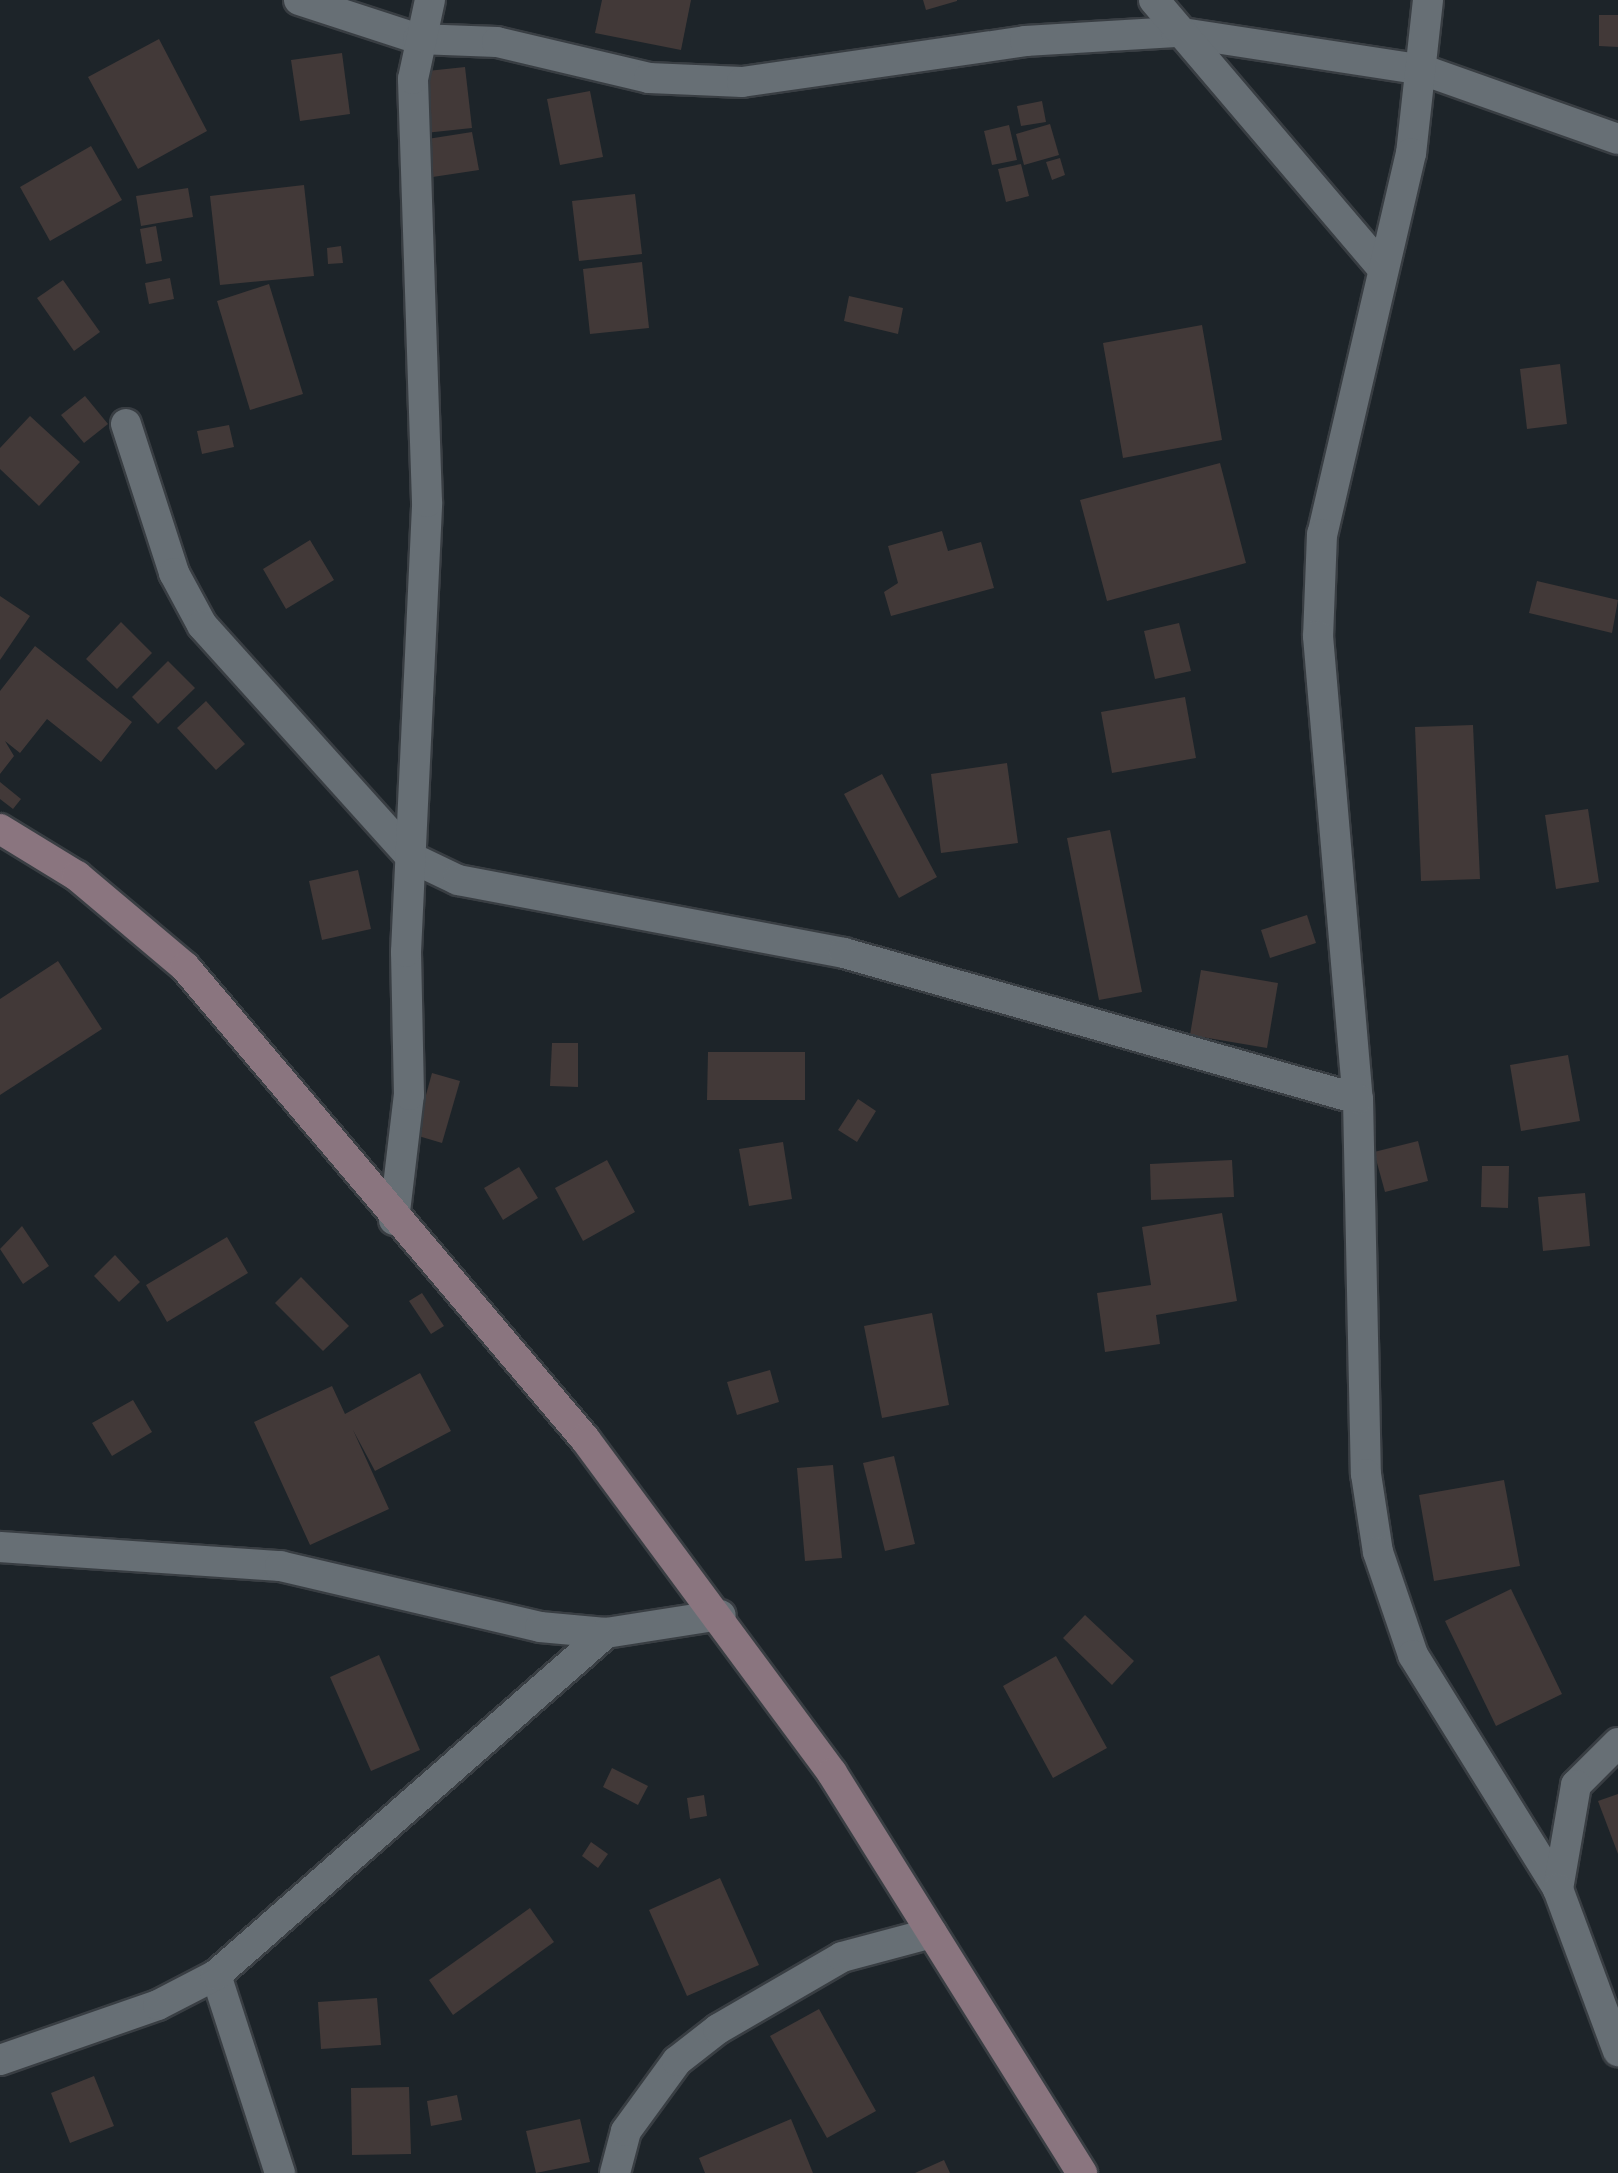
<!DOCTYPE html>
<html>
<head>
<meta charset="utf-8">
<style>
  body { margin:0 }
  #map { position:relative; width:1618px; height:2173px; overflow:hidden; background:#1d2429; font-family:"Alegreya Sans",sans-serif }
  div>[style] { position:absolute }
  [style*='--x'] { left:calc(var(--x)*1px); top:calc(var(--y)*1px); width:calc(var(--w)*1px); rotate:calc(var(--a)*1deg) }
  .building>* { inset:0; background:#423938 }
  .roads { filter:drop-shadow(2px 0 #393e43) drop-shadow(-2px 0 #393e43) drop-shadow(0 2px #393e43) drop-shadow(0 -2px #393e43) }
  .street>* { height:30px; margin:-15px; padding:0 15px; transform-origin:15px; border-radius:15px; background:#676f75 }
  .secondary>* { height:30px; margin:-15px; padding:0 15px; transform-origin:15px; border-radius:15px; background:#8a757f }
  span { translate:-50% -50%; white-space:nowrap; text-align:center; line-height:1.15; -webkit-text-stroke:10px #1d2429; paint-order:stroke }
</style>
</head>
<body>
<div id="map">
  <div class="building">
    <div style="clip-path:polygon(602px 0,691px 0,681px 50px,595px 33px)"></div>
    <div style="clip-path:polygon(923px 0,957px 0,957px 1px,926px 10px)"></div>
    <div style="clip-path:polygon(1599px 15px,1618px 15px,1618px 47px,1599px 46px)"></div>
    <div style="clip-path:polygon(159px 39px,207px 131px,138px 169px,88px 77px)"></div>
    <div style="clip-path:polygon(342px 53px,350px 114px,300px 121px,291px 60px)"></div>
    <div style="clip-path:polygon(465px 67px,472px 128px,425px 133px,418px 72px)"></div>
    <div style="clip-path:polygon(590px 91px,603px 157px,560px 165px,547px 99px)"></div>
    <div style="clip-path:polygon(1042px 101px,1046px 122px,1021px 126px,1017px 106px)"></div>
    <div style="clip-path:polygon(1050px 124px,1059px 155px,1024px 165px,1016px 134px)"></div>
    <div style="clip-path:polygon(1009px 125px,1017px 160px,992px 165px,984px 131px)"></div>
    <div style="clip-path:polygon(472px 132px,479px 170px,426px 178px,421px 140px)"></div>
    <div style="clip-path:polygon(91px 146px,122px 200px,50px 241px,20px 187px)"></div>
    <div style="clip-path:polygon(1060px 158px,1065px 175px,1052px 180px,1046px 162px)"></div>
    <div style="clip-path:polygon(1021px 164px,1029px 196px,1006px 202px,998px 169px)"></div>
    <div style="clip-path:polygon(304px 185px,314px 276px,220px 285px,210px 196px)"></div>
    <div style="clip-path:polygon(188px 188px,193px 217px,141px 226px,136px 196px)"></div>
    <div style="clip-path:polygon(635px 194px,642px 254px,579px 261px,572px 201px)"></div>
    <div style="clip-path:polygon(156px 226px,162px 261px,146px 264px,140px 229px)"></div>
    <div style="clip-path:polygon(341px 246px,343px 263px,328px 264px,327px 248px)"></div>
    <div style="clip-path:polygon(642px 262px,649px 328px,590px 334px,583px 269px)"></div>
    <div style="clip-path:polygon(170px 278px,174px 299px,149px 304px,145px 283px)"></div>
    <div style="clip-path:polygon(63px 280px,100px 332px,74px 351px,37px 298px)"></div>
    <div style="clip-path:polygon(269px 284px,303px 394px,250px 410px,217px 301px)"></div>
    <div style="clip-path:polygon(849px 296px,903px 308px,898px 334px,844px 321px)"></div>
    <div style="clip-path:polygon(1202px 325px,1222px 440px,1123px 458px,1103px 343px)"></div>
    <div style="clip-path:polygon(1560px 364px,1567px 424px,1527px 429px,1520px 369px)"></div>
    <div style="clip-path:polygon(85px 396px,108px 424px,84px 443px,61px 415px)"></div>
    <div style="clip-path:polygon(30px 416px,80px 462px,39px 506px,0 469px,0 448px)"></div>
    <div style="clip-path:polygon(229px 425px,234px 447px,202px 454px,197px 431px)"></div>
    <div style="clip-path:polygon(1220px 463px,1246px 563px,1107px 601px,1080px 500px)"></div>
    <div style="clip-path:polygon(942px 531px,948px 551px,981px 542px,994px 588px,891px 616px,884px 592px,898px 583px,888px 546px)"></div>
    <div style="clip-path:polygon(310px 540px,334px 580px,286px 609px,263px 569px)"></div>
    <div style="clip-path:polygon(1537px 581px,1618px 600px,1612px 633px,1529px 613px)"></div>
    <div style="clip-path:polygon(0 596px,30px 616px,0 660px)"></div>
    <div style="clip-path:polygon(121px 622px,152px 653px,117px 689px,86px 659px)"></div>
    <div style="clip-path:polygon(1179px 623px,1191px 671px,1155px 679px,1144px 631px)"></div>
    <div style="clip-path:polygon(35px 646px,132px 722px,101px 762px,47px 719px,20px 753px,5px 741px,14px 756px,0 774px,0 691px)"></div>
    <div style="clip-path:polygon(168px 661px,195px 688px,158px 724px,132px 697px)"></div>
    <div style="clip-path:polygon(1185px 697px,1196px 758px,1112px 773px,1101px 712px)"></div>
    <div style="clip-path:polygon(206px 701px,245px 744px,216px 770px,177px 728px)"></div>
    <div style="clip-path:polygon(1473px 725px,1480px 879px,1421px 881px,1415px 727px)"></div>
    <div style="clip-path:polygon(1007px 763px,1018px 843px,941px 853px,931px 774px)"></div>
    <div style="clip-path:polygon(882px 774px,937px 877px,899px 898px,844px 794px)"></div>
    <div style="clip-path:polygon(0 782px,21px 799px,13px 809px,0 799px)"></div>
    <div style="clip-path:polygon(1588px 809px,1599px 882px,1556px 889px,1545px 815px)"></div>
    <div style="clip-path:polygon(1110px 830px,1142px 992px,1099px 1000px,1067px 838px)"></div>
    <div style="clip-path:polygon(358px 870px,371px 929px,322px 940px,309px 881px)"></div>
    <div style="clip-path:polygon(1307px 915px,1316px 943px,1270px 958px,1261px 930px)"></div>
    <div style="clip-path:polygon(58px 961px,102px 1029px,0 1095px,0 999px)"></div>
    <div style="clip-path:polygon(1201px 970px,1278px 983px,1267px 1048px,1190px 1035px)"></div>
    <div style="clip-path:polygon(552px 1043px,578px 1043px,578px 1087px,550px 1086px)"></div>
    <div style="clip-path:polygon(708px 1052px,805px 1052px,805px 1100px,707px 1100px)"></div>
    <div style="clip-path:polygon(1568px 1055px,1580px 1121px,1521px 1131px,1510px 1065px)"></div>
    <div style="clip-path:polygon(432px 1073px,460px 1081px,442px 1143px,415px 1135px)"></div>
    <div style="clip-path:polygon(858px 1099px,876px 1111px,857px 1142px,838px 1130px)"></div>
    <div style="clip-path:polygon(1418px 1141px,1428px 1181px,1385px 1192px,1374px 1152px)"></div>
    <div style="clip-path:polygon(783px 1142px,792px 1199px,749px 1206px,739px 1149px)"></div>
    <div style="clip-path:polygon(607px 1160px,635px 1212px,583px 1241px,555px 1188px)"></div>
    <div style="clip-path:polygon(1232px 1160px,1234px 1197px,1151px 1200px,1150px 1164px)"></div>
    <div style="clip-path:polygon(1482px 1166px,1509px 1166px,1508px 1208px,1481px 1207px)"></div>
    <div style="clip-path:polygon(519px 1167px,538px 1198px,503px 1220px,484px 1188px)"></div>
    <div style="clip-path:polygon(1585px 1193px,1590px 1246px,1543px 1251px,1538px 1197px)"></div>
    <div style="clip-path:polygon(1222px 1213px,1237px 1301px,1156px 1315px,1160px 1344px,1105px 1352px,1097px 1293px,1151px 1285px,1142px 1227px)"></div>
    <div style="clip-path:polygon(22px 1226px,49px 1266px,23px 1284px,0 1249px)"></div>
    <div style="clip-path:polygon(227px 1237px,248px 1273px,167px 1322px,146px 1285px)"></div>
    <div style="clip-path:polygon(115px 1255px,140px 1282px,119px 1302px,94px 1276px)"></div>
    <div style="clip-path:polygon(301px 1277px,349px 1326px,323px 1351px,275px 1303px)"></div>
    <div style="clip-path:polygon(422px 1293px,444px 1326px,431px 1334px,409px 1301px)"></div>
    <div style="clip-path:polygon(932px 1313px,949px 1405px,882px 1418px,864px 1326px)"></div>
    <div style="clip-path:polygon(770px 1370px,779px 1402px,737px 1415px,727px 1382px)"></div>
    <div style="clip-path:polygon(420px 1373px,451px 1431px,375px 1471px,353px 1430px,389px 1509px,310px 1545px,254px 1422px,332px 1386px,345px 1414px)"></div>
    <div style="clip-path:polygon(133px 1400px,152px 1432px,112px 1456px,92px 1423px)"></div>
    <div style="clip-path:polygon(894px 1456px,915px 1544px,885px 1551px,863px 1463px)"></div>
    <div style="clip-path:polygon(833px 1465px,842px 1558px,805px 1561px,797px 1468px)"></div>
    <div style="clip-path:polygon(1504px 1480px,1520px 1566px,1434px 1581px,1419px 1495px)"></div>
    <div style="clip-path:polygon(1511px 1589px,1562px 1694px,1496px 1726px,1445px 1621px)"></div>
    <div style="clip-path:polygon(1085px 1615px,1134px 1661px,1112px 1685px,1063px 1638px)"></div>
    <div style="clip-path:polygon(379px 1655px,420px 1750px,371px 1771px,330px 1677px)"></div>
    <div style="clip-path:polygon(1056px 1656px,1107px 1748px,1053px 1778px,1003px 1686px)"></div>
    <div style="clip-path:polygon(612px 1768px,648px 1786px,638px 1805px,603px 1787px)"></div>
    <div style="clip-path:polygon(1618px 1794px,1618px 1854px,1598px 1801px)"></div>
    <div style="clip-path:polygon(704px 1795px,707px 1816px,690px 1819px,687px 1798px)"></div>
    <div style="clip-path:polygon(591px 1842px,608px 1854px,598px 1868px,582px 1856px)"></div>
    <div style="clip-path:polygon(720px 1878px,759px 1965px,687px 1996px,649px 1910px)"></div>
    <div style="clip-path:polygon(530px 1908px,554px 1942px,453px 2015px,429px 1980px)"></div>
    <div style="clip-path:polygon(377px 1998px,381px 2045px,321px 2049px,318px 2002px)"></div>
    <div style="clip-path:polygon(819px 2009px,876px 2111px,827px 2138px,770px 2036px)"></div>
    <div style="clip-path:polygon(94px 2076px,114px 2126px,70px 2143px,51px 2093px)"></div>
    <div style="clip-path:polygon(409px 2087px,411px 2154px,352px 2155px,351px 2088px)"></div>
    <div style="clip-path:polygon(457px 2095px,462px 2120px,431px 2126px,427px 2101px)"></div>
    <div style="clip-path:polygon(580px 2119px,590px 2162px,536px 2173px,526px 2131px)"></div>
    <div style="clip-path:polygon(791px 2119px,813px 2173px,705px 2173px,699px 2158px)"></div>
    <div style="clip-path:polygon(944px 2160px,950px 2173px,915px 2173px)"></div>
  </div>
  <div class="roads">
    <div class="street">
      <div style="--x:299;--y:0;--w:125;--a:18.1"></div>
      <div style="--x:418;--y:39;--w:79;--a:2.2"></div>
      <div style="--x:497;--y:42;--w:156;--a:13.3"></div>
      <div style="--x:649;--y:78;--w:93;--a:2.5"></div>
      <div style="--x:742;--y:82;--w:286;--a:-8.2"></div>
      <div style="--x:1025;--y:41;--w:151;--a:-3.4"></div>
      <div style="--x:1176;--y:32;--w:250;--a:8.7"></div>
      <div style="--x:1423;--y:70;--w:207;--a:19.5"></div>
      <div style="--x:1154;--y:0;--w:353;--a:49.6"></div>
      <div style="--x:1428;--y:0;--w:154;--a:96.3"></div>
      <div style="--x:1411;--y:153;--w:391;--a:103.1"></div>
      <div style="--x:1322;--y:534;--w:102;--a:92.2"></div>
      <div style="--x:1318;--y:636;--w:465;--a:85.1"></div>
      <div style="--x:1358;--y:1099;--w:375;--a:88.8"></div>
      <div style="--x:1366;--y:1474;--w:79;--a:81.3"></div>
      <div style="--x:1378;--y:1552;--w:109;--a:71.2"></div>
      <div style="--x:1413;--y:1655;--w:275;--a:58.2"></div>
      <div style="--x:126;--y:424;--w:157;--a:72.1"></div>
      <div style="--x:174;--y:573;--w:59;--a:61.7"></div>
      <div style="--x:202;--y:625;--w:314;--a:48"></div>
      <div style="--x:412;--y:858;--w:51;--a:25.6"></div>
      <div style="--x:458;--y:880;--w:393;--a:10.7"></div>
      <div style="--x:844;--y:953;--w:534;--a:15.86"></div>
      <div style="--x:394;--y:1220;--w:126;--a:-83.2"></div>
      <div style="--x:409;--y:1095;--w:143;--a:-91.2"></div>
      <div style="--x:406;--y:952;--w:450;--a:-87.3"></div>
      <div style="--x:427;--y:502;--w:423;--a:-91.9"></div>
      <div style="--x:413;--y:79;--w:81;--a:-77.9"></div>
      <div style="--x:0;--y:1547;--w:281;--a:3.9"></div>
      <div style="--x:280;--y:1566;--w:267;--a:13.2"></div>
      <div style="--x:540;--y:1627;--w:66;--a:5.2"></div>
      <div style="--x:606;--y:1633;--w:116;--a:-8.9"></div>
      <div style="--x:1618;--y:1743;--w:59;--a:135"></div>
      <div style="--x:1576;--y:1785;--w:106;--a:99.8"></div>
      <div style="--x:1558;--y:1889;--w:173;--a:69.7"></div>
      <div style="--x:216;--y:1975;--w:208;--a:72.1"></div>
      <div style="--x:0;--y:2060;--w:167;--a:-19.2"></div>
      <div style="--x:158;--y:2005;--w:65;--a:-27.3"></div>
      <div style="--x:216;--y:1975;--w:519;--a:-41.25"></div>
      <div style="--x:615;--y:2173;--w:43;--a:-75.3"></div>
      <div style="--x:626;--y:2131;--w:87;--a:-53.9"></div>
      <div style="--x:677;--y:2061;--w:52;--a:-38"></div>
      <div style="--x:718;--y:2029;--w:143;--a:-30.1"></div>
      <div style="--x:842;--y:1957;--w:93;--a:-14.9"></div>
    </div>
    <div class="secondary">
      <div style="--x:0;--y:829;--w:90;--a:31.4"></div>
      <div style="--x:77;--y:876;--w:141;--a:40.1"></div>
      <div style="--x:185;--y:967;--w:619;--a:49.72"></div>
      <div style="--x:585;--y:1439;--w:415;--a:53.5"></div>
      <div style="--x:832;--y:1773;--w:472;--a:58"></div>
    </div>
  </div>
</div>
</body>
</html>
